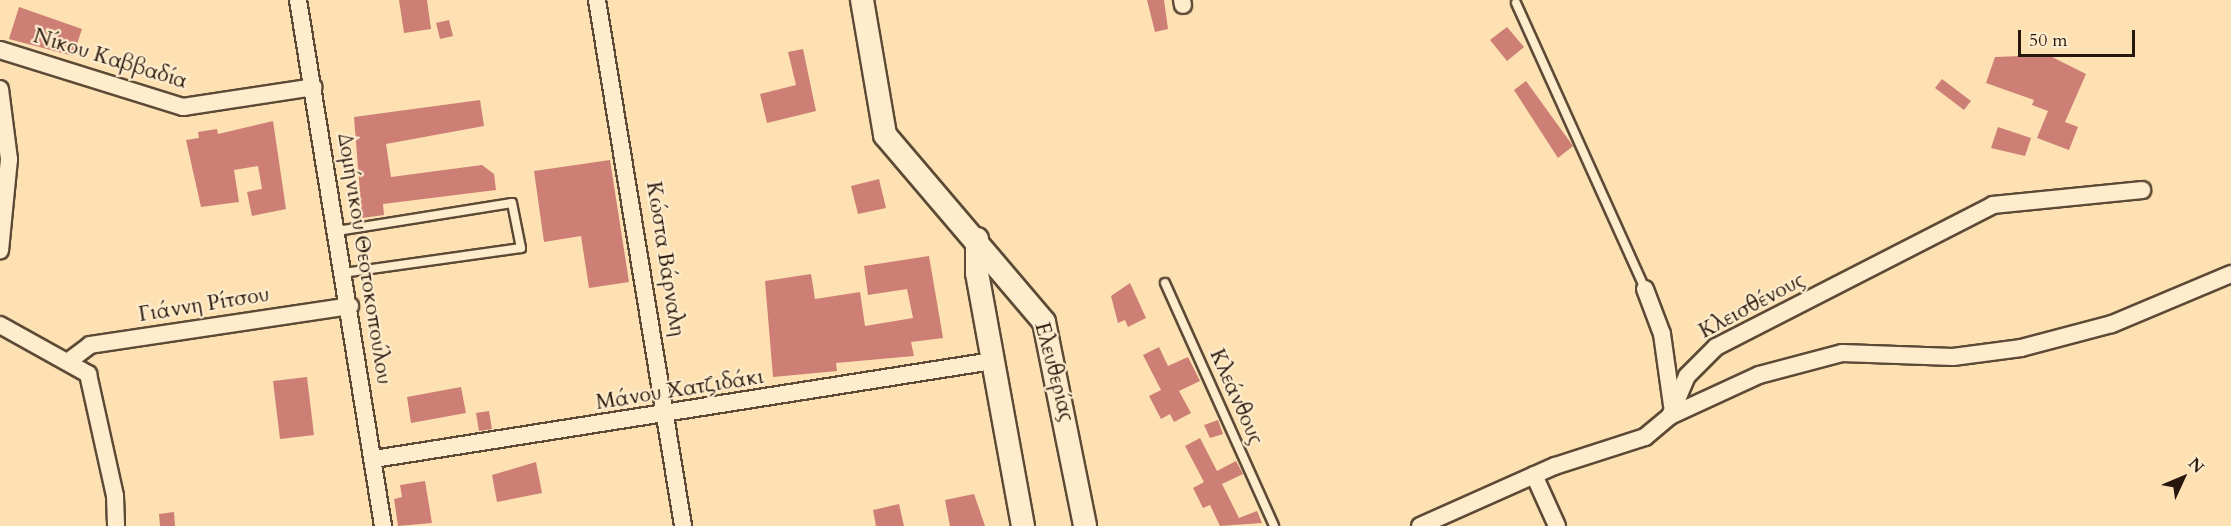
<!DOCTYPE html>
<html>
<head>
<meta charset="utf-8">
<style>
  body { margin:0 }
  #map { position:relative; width:2231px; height:526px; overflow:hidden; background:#fde1b2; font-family:Cardo,serif }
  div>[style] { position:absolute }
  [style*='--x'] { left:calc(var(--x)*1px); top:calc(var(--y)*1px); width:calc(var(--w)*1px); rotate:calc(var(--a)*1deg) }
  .building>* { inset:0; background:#cd7f75 }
  .roads { filter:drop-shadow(2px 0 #5c4a36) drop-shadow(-2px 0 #5c4a36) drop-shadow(0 2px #5c4a36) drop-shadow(0 -2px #5c4a36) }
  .lane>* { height:8px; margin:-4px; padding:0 4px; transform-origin:4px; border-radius:4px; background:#feeccd }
  .street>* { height:16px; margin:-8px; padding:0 8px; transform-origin:8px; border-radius:8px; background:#feeccd }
  .secondary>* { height:22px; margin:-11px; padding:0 11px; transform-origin:11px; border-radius:11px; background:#feeccd }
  span { translate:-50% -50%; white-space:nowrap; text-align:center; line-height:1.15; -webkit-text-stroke:4.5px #feeccd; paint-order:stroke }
  .street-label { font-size:21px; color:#27170d }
  .north { position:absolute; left:2153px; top:448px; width:60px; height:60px; -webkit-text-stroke:4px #feeccd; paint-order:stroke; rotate:46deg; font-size:16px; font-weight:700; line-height:24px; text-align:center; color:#27170d }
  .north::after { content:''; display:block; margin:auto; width:21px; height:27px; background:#27170d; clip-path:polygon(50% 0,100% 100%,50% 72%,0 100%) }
  .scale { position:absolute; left:2018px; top:30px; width:117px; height:27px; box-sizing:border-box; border:3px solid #27170d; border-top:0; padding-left:8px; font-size:18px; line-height:21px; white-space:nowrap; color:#27170d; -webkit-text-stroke:4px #feeccd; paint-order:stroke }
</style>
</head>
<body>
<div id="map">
  <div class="building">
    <div style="clip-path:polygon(399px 0,427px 0,431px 29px,404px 33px)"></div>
    <div style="clip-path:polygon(1147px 0,1164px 0,1168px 29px,1155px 32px)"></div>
    <div style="clip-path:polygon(19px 7px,82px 29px,73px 56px,9px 39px)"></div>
    <div style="clip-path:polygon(449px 20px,453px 36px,440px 39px,436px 23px)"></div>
    <div style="clip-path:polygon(1507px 27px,1524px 47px,1507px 61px,1490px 40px)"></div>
    <div style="clip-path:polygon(803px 49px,816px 111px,767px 123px,760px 94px,796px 85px,788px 52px)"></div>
    <div style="clip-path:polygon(2048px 55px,2086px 74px,2065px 122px,2078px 127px,2069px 150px,2037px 138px,2048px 111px,2032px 105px,2034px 100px,1986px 83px,1995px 57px)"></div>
    <div style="clip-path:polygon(1942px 79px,1971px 101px,1964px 110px,1935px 88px)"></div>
    <div style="clip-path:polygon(1526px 81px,1573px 146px,1558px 158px,1514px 90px)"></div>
    <div style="clip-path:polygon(480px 100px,484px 126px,386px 144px,391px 177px,482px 165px,494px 174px,496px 190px,383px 204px,384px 215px,362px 218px,354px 117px)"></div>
    <div style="clip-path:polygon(273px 121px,286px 209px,252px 216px,247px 192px,262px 189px,258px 166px,234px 170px,239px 202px,201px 207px,186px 140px,199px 138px,198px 132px,217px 129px,218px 134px)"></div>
    <div style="clip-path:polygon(1998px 127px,2031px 138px,2025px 156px,1991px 148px)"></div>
    <div style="clip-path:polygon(610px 160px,629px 282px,589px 288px,581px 236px,544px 242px,534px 171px)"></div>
    <div style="clip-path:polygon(879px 179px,886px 208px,858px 214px,851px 186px)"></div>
    <div style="clip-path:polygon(929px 256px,943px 338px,911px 342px,914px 356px,836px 363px,837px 371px,773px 377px,765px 281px,811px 274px,815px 299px,860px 292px,865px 326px,913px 318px,907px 289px,868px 295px,864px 266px)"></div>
    <div style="clip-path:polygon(1130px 283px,1146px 318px,1128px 327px,1125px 320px,1118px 323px,1111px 296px)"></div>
    <div style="clip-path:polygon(1159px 347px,1168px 366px,1188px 357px,1200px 381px,1179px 391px,1191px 413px,1174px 422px,1170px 414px,1161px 419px,1149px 396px,1161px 390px,1143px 355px)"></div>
    <div style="clip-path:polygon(307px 377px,314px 435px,280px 439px,273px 381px)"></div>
    <div style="clip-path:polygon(461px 387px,466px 413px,411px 423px,407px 397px)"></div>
    <div style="clip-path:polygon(489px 411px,492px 429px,479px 431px,476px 413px)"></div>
    <div style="clip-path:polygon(1218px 420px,1223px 434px,1210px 438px,1204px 425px)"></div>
    <div style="clip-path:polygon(1200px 438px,1217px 471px,1236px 461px,1243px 474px,1222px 484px,1239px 518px,1257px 511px,1262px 523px,1220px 526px,1210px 505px,1203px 508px,1193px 488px,1204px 482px,1185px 446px)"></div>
    <div style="clip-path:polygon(536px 462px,542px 493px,497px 502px,492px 475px)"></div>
    <div style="clip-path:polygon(425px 481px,432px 523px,398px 526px,394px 499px,402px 497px,400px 485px)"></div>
    <div style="clip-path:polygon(974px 494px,985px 526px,950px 526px,945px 500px)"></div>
    <div style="clip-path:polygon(899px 504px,904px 526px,876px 526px,873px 510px)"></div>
    <div style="clip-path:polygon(174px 512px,175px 526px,160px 526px,159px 514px)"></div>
  </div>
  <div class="roads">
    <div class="lane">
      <div style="--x:1516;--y:3;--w:314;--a:65.7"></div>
      <div style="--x:337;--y:231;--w:177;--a:-9.1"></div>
      <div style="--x:512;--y:203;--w:46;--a:78.7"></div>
      <div style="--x:521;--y:248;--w:179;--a:172"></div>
      <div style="--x:1165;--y:283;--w:266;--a:65.8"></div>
    </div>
    <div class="street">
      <div style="--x:298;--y:0;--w:533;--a:80.82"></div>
      <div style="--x:597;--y:0;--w:533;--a:80.71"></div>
      <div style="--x:1182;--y:0;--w:5;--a:79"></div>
      <div style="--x:0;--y:50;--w:192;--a:17.3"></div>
      <div style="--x:183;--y:107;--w:132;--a:-8.7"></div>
      <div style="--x:0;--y:89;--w:71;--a:82.7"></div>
      <div style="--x:9;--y:159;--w:92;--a:95.6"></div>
      <div style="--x:1645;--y:289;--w:48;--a:69.3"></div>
      <div style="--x:1662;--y:334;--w:72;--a:82"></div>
      <div style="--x:0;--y:325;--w:101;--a:29.1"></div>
      <div style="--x:88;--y:374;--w:125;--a:77.5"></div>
      <div style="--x:115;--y:496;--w:30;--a:88"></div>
      <div style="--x:69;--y:361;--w:26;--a:-37"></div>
      <div style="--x:90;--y:345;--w:263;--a:-8.5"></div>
      <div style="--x:1670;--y:416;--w:98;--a:-24.7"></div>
      <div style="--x:1759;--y:375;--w:86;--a:-14.8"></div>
      <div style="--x:1842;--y:353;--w:111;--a:2.1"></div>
      <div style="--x:1953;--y:357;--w:69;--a:-7.5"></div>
      <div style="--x:2021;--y:348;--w:94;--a:-14.8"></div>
      <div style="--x:2112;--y:324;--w:129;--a:-22.8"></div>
      <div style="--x:374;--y:459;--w:626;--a:-9.01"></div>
      <div style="--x:1534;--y:475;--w:56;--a:65.7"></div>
      <div style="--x:1420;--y:526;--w:148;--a:-24"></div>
      <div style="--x:1555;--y:466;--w:95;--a:-17.9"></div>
      <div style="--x:1645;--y:437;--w:33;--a:-40"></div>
      <div style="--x:1670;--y:416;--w:43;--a:-67"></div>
      <div style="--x:1687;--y:376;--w:41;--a:-45"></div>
      <div style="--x:1716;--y:347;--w:311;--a:-27.1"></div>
      <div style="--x:1993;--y:205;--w:150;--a:-5.7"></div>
    </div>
    <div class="secondary">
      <div style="--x:862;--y:0;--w:137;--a:80.3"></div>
      <div style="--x:885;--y:135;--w:245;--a:49.6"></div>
      <div style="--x:1044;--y:322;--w:208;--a:78.6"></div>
      <div style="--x:977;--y:239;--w:34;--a:90"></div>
      <div style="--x:977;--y:273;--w:257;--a:79.7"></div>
    </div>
  </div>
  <div class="street-label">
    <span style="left:110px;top:59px;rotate:17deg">Νίκου Καββαδία</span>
    <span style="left:364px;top:259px;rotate:81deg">Δομήνικου Θεοτοκοπούλου</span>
    <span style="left:665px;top:259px;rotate:81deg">Κώστα Βάρναλη</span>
    <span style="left:204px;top:305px;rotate:-9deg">Γιάννη Ρίτσου</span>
    <span style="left:1752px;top:306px;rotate:-28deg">Κλεισθένους</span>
    <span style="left:1054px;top:372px;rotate:75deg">Ελευθερίας</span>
    <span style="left:680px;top:390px;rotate:-9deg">Μάνου Χατζιδάκι</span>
    <span style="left:1236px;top:397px;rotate:66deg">Κλεάνθους</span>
  </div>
  <div class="north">N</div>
  <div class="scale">50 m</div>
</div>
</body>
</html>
